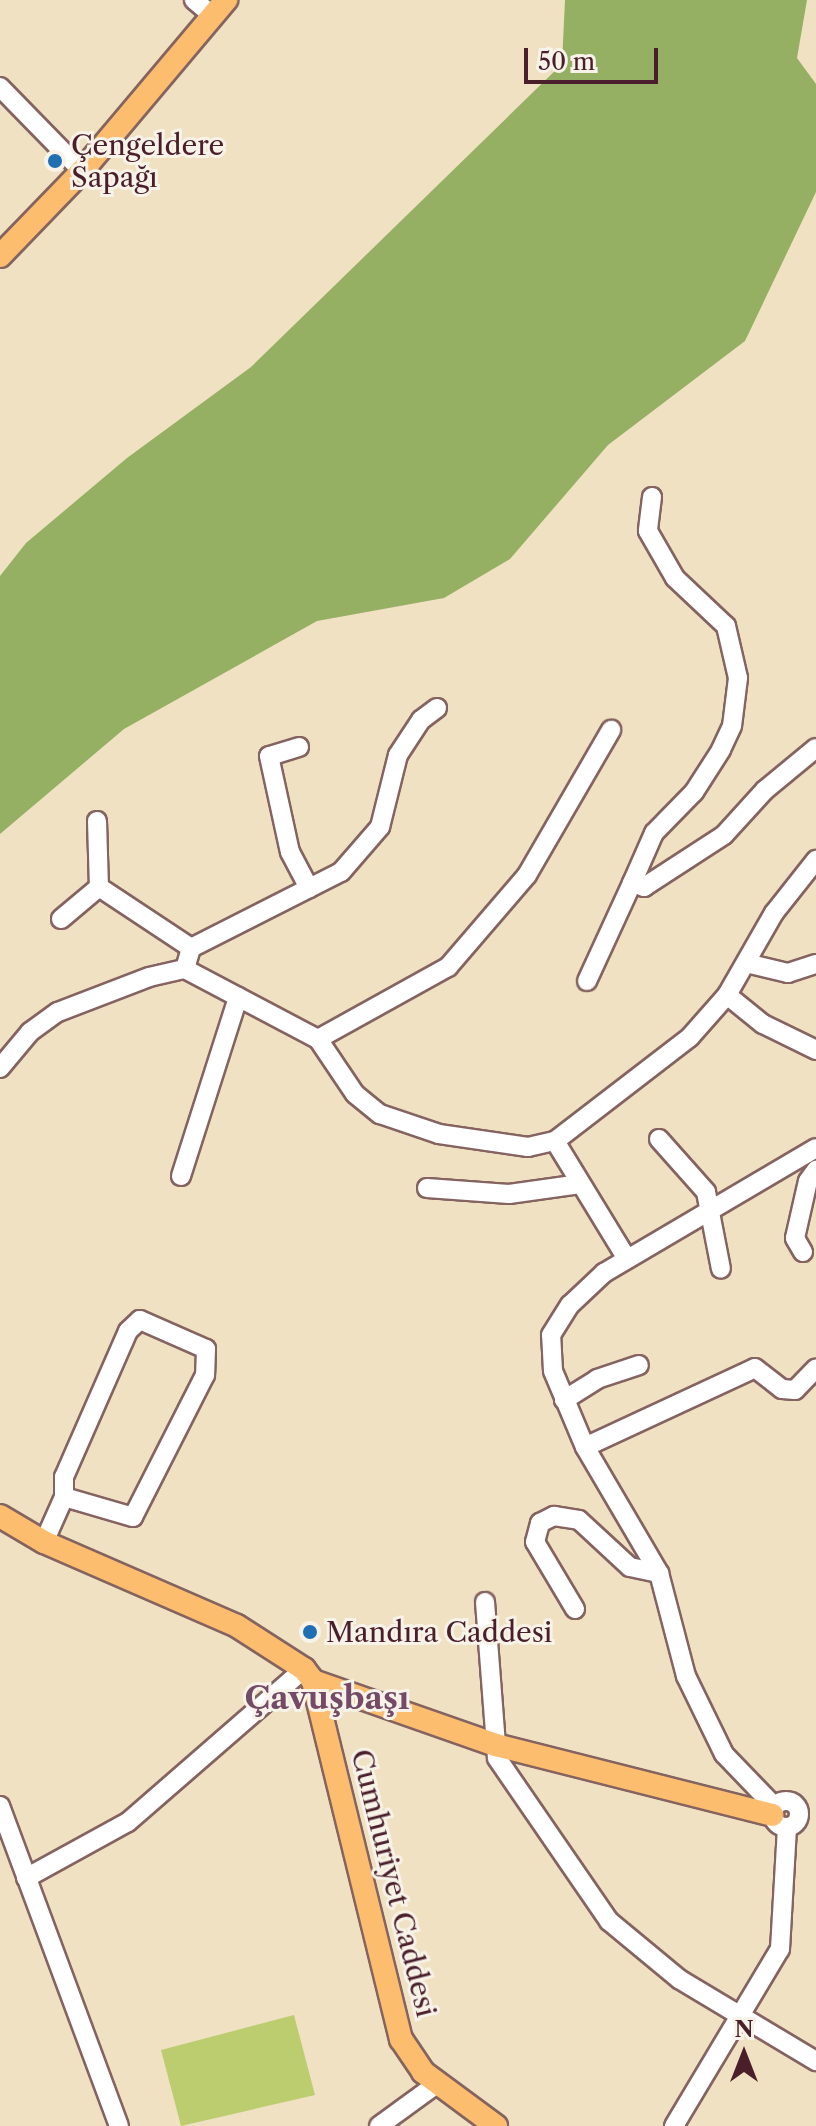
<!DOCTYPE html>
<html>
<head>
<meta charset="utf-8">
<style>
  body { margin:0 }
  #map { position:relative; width:816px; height:2126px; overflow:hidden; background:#f0e1c3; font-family:"Libre Caslon Text",serif }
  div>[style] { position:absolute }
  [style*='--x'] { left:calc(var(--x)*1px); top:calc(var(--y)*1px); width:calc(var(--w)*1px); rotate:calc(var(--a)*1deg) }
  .green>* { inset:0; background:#bccd70 }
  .forest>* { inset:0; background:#95b062 }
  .roads { filter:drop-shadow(2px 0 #846360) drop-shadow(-2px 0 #846360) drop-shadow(0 2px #846360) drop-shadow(0 -2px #846360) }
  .minor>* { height:18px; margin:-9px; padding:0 9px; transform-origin:9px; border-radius:9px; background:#fff }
  .minor>.ring { margin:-9px; padding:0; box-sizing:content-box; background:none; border:18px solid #fff; border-radius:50% }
  .major>* { height:22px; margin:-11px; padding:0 11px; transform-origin:11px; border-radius:11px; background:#fcbd6f }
  .dots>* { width:22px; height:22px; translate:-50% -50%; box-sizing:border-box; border:4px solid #f7f3e8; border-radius:50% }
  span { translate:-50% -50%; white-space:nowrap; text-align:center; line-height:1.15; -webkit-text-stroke:6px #f7f3e8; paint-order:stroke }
  .poi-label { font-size:28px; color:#4a1f2b }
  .left { translate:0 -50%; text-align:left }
  .street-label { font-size:28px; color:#4a1f2b }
  .quarter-label { font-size:32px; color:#744a66; font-weight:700 }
  .north { position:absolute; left:704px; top:2014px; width:80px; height:80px; -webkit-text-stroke:6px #f7f3e8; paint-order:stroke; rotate:0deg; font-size:22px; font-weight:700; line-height:32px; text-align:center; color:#4a1f2b }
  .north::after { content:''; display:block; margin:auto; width:28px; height:36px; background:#4a1f2b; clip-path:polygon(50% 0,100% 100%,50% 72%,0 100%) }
  .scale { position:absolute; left:524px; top:48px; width:134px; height:36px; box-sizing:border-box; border:4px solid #4a1f2b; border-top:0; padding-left:10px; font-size:24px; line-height:28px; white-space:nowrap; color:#4a1f2b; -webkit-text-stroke:6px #f7f3e8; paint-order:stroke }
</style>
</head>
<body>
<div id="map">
  <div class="green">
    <div style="clip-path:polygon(294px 2015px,315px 2095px,181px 2126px,161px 2050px)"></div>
  </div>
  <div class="forest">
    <div style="clip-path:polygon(565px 0,807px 0,797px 58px,816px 84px,816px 192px,745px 341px,608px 445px,510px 559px,444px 598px,317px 621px,124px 729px,0 834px,0 576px,26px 543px,127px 458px,251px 367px,562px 64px)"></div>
  </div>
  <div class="roads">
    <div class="minor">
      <div style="--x:194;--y:0;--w:25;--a:40"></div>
      <div style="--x:0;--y:87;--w:117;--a:45.7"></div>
      <div style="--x:652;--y:497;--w:34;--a:97"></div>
      <div style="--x:648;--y:531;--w:54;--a:60.1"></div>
      <div style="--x:675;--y:578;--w:70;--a:43.3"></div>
      <div style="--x:726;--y:626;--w:53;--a:77"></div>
      <div style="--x:738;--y:678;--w:48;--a:97.1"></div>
      <div style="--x:732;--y:726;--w:26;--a:115"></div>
      <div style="--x:721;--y:750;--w:50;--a:122.7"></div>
      <div style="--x:694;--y:792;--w:57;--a:134.3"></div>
      <div style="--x:654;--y:833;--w:55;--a:113.7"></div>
      <div style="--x:632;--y:883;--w:13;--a:18"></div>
      <div style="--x:644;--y:887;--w:95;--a:-33"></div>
      <div style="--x:724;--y:835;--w:61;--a:-47.7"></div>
      <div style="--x:765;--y:790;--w:66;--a:-39.5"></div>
      <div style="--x:299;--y:747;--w:31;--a:163"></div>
      <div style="--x:269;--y:756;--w:98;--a:77.7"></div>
      <div style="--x:290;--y:852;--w:41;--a:62.2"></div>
      <div style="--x:97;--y:821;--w:66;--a:88.3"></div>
      <div style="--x:99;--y:887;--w:110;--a:33.5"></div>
      <div style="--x:61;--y:919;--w:50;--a:-40.1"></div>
      <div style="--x:746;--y:963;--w:43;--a:13.4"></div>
      <div style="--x:788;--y:973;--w:29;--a:-18"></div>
      <div style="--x:185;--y:969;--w:22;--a:-74"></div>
      <div style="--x:191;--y:948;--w:168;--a:-26.9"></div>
      <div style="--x:341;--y:872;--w:60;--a:-49.1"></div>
      <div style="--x:380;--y:827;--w:74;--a:-76"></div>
      <div style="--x:398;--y:755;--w:42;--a:-56.7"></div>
      <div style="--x:421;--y:720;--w:20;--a:-37"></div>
      <div style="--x:587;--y:981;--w:108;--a:-65.3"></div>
      <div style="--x:727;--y:995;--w:46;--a:38.9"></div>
      <div style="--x:763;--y:1024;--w:59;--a:26.1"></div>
      <div style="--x:318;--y:1039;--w:149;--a:-29"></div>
      <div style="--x:448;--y:967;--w:121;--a:-49.3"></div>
      <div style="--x:527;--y:875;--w:168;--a:-59.9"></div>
      <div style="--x:0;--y:1068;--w:47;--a:-50.2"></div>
      <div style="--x:30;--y:1032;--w:34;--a:-36"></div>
      <div style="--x:58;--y:1012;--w:97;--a:-21"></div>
      <div style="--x:149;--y:977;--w:37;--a:-13"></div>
      <div style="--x:185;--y:969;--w:150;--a:27.8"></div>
      <div style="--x:318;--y:1039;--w:66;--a:56.1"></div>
      <div style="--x:355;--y:1094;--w:32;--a:39"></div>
      <div style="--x:380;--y:1114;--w:62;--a:18.7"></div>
      <div style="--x:439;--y:1134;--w:90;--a:8.3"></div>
      <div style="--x:528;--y:1147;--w:28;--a:-13"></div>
      <div style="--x:555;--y:1141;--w:170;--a:-37.6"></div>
      <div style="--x:690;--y:1037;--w:56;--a:-48.6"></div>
      <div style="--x:727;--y:995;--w:95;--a:-60.2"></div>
      <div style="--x:774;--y:913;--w:68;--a:-51.6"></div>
      <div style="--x:659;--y:1139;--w:71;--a:48.4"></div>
      <div style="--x:706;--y:1192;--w:78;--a:79"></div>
      <div style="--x:555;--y:1141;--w:138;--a:58.6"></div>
      <div style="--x:181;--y:1176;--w:188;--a:-72.3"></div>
      <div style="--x:427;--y:1188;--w:82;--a:4.2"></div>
      <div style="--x:509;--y:1194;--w:72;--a:-8"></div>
      <div style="--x:803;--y:1252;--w:16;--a:-120"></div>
      <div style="--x:795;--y:1238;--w:58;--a:-77.2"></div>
      <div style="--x:808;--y:1181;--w:14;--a:-54"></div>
      <div style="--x:564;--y:1400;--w:39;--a:-32"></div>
      <div style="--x:597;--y:1379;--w:44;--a:-18.4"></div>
      <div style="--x:585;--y:1447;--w:187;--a:-24.9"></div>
      <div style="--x:755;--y:1368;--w:34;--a:38"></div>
      <div style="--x:782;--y:1389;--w:13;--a:4"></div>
      <div style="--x:795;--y:1390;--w:30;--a:-46"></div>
      <div style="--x:44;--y:1542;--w:49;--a:-66"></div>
      <div style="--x:64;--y:1497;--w:20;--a:-90"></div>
      <div style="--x:64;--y:1477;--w:159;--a:-66.3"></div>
      <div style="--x:128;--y:1331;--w:16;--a:-43"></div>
      <div style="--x:140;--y:1320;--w:72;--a:23.7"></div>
      <div style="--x:206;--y:1349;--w:26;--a:92"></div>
      <div style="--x:205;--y:1375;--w:159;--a:116.9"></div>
      <div style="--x:133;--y:1517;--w:72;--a:-163.8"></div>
      <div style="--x:485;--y:1602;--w:156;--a:85.6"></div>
      <div style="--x:497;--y:1758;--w:198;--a:55.5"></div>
      <div style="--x:609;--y:1921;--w:91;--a:39.6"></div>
      <div style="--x:679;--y:1979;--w:160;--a:30.9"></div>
      <div style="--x:575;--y:1609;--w:78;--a:-120.8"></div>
      <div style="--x:535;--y:1542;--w:20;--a:-75"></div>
      <div style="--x:540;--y:1523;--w:16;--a:-27"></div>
      <div style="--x:554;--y:1516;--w:25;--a:9"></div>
      <div style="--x:579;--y:1520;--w:69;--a:42.7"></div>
      <div style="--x:630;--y:1567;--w:30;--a:12"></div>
      <div class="ring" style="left:773px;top:1801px;width:8px;height:8px"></div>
      <div style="--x:0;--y:1806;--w:341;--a:69.6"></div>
      <div style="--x:774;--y:1806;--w:72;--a:-133.9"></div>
      <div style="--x:724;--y:1754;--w:87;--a:-116"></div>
      <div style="--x:686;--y:1676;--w:106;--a:-104.7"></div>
      <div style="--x:659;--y:1573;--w:146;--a:-120.4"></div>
      <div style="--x:585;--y:1447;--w:82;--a:-112.8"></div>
      <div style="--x:553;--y:1371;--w:36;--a:-93"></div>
      <div style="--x:551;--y:1335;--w:36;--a:-58"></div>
      <div style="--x:570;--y:1305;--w:47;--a:-43.3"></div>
      <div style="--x:604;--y:1273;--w:246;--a:-30.5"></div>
      <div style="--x:26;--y:1878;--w:116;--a:-28.8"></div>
      <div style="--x:128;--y:1822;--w:233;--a:-41"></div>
      <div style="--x:379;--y:2126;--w:73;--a:-36.1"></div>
      <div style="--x:674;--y:2126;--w:206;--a:-59.1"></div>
      <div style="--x:780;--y:1949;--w:122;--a:-86.7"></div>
    </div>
    <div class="major">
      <div style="--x:0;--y:256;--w:118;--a:-46"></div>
      <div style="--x:82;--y:171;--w:224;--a:-49.9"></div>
      <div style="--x:0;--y:1516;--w:51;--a:30.6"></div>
      <div style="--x:44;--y:1542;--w:210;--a:23.5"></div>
      <div style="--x:237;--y:1626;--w:80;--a:32.7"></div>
      <div style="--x:304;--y:1669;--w:15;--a:53"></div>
      <div style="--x:313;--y:1681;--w:369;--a:76.2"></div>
      <div style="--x:401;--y:2039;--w:40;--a:56"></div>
      <div style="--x:423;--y:2072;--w:91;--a:36.5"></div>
      <div style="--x:313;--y:1681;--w:194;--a:19.3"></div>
      <div style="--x:496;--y:1745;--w:285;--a:14.2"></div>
    </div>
  </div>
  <div class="dots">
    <div style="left:55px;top:161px;background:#1f6fb2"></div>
    <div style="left:310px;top:1632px;background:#1f6fb2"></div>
  </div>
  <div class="poi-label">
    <span class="left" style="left:71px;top:161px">Çengeldere<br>Sapağı</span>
    <span class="left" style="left:326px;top:1632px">Mandıra Caddesi</span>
  </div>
  <div class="street-label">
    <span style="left:394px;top:1883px;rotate:76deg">Cumhuriyet Caddesi</span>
  </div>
  <div class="quarter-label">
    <span style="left:327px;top:1698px">Çavuşbaşı</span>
  </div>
  <div class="north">N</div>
  <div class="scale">50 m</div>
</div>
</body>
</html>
